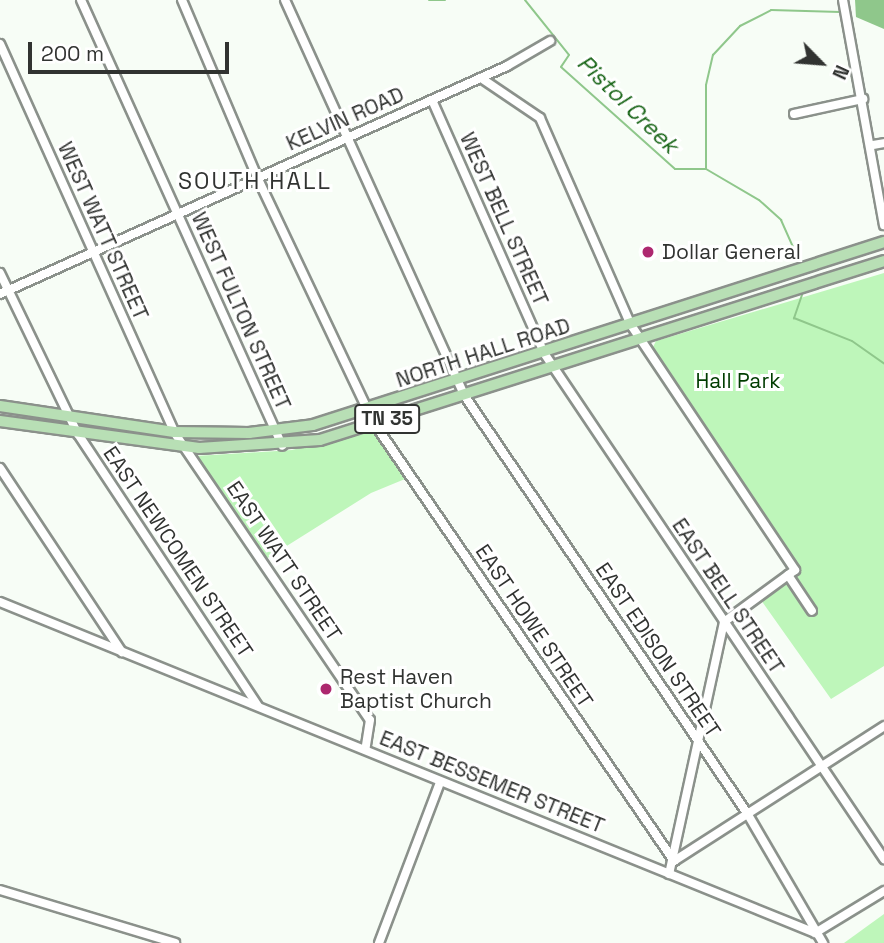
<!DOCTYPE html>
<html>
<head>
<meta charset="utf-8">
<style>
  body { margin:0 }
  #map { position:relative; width:884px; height:943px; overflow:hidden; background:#f7fdf6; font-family:"Space Grotesk",sans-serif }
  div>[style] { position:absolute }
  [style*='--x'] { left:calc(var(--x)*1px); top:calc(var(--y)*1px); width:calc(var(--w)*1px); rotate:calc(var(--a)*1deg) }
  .green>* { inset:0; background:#bef6ba }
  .water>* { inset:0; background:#8fc78b }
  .stream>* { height:2px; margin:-1px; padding:0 1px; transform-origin:1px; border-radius:1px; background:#8fc78b }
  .roads { filter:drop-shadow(2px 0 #8b918b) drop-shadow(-2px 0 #8b918b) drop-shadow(0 2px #8b918b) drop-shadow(0 -2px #8b918b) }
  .minor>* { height:8px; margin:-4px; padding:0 4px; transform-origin:4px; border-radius:4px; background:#fff }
  .major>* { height:10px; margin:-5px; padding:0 5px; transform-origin:5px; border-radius:5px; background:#b8dfb5 }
  .dots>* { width:19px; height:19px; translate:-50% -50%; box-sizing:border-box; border:4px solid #fff; border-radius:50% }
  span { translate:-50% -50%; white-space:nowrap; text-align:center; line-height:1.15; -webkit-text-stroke:6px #fff; paint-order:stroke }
  .shield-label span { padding:2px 5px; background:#fff; border:2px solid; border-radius:5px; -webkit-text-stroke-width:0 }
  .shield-label { font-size:19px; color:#313331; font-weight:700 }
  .street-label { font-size:21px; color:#313331 }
  .poi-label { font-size:21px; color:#313331 }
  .left { translate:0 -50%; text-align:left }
  .park-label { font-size:21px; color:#003c00 }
  .water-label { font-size:23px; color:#176416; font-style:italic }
  .neighbourhood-label { font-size:23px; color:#313331; letter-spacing:2px }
  .north { position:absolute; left:786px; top:28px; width:70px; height:70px; -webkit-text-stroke:5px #fff; paint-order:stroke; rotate:115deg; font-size:19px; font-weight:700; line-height:28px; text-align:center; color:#313331 }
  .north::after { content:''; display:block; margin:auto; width:24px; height:32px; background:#313331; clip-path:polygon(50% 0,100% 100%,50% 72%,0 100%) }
  .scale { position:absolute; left:28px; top:42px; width:201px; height:32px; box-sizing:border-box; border:4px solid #313331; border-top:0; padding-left:9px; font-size:21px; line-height:24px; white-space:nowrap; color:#313331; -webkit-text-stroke:5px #fff; paint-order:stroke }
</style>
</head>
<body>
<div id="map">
  <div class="green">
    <div style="clip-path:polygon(884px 273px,884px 666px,831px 699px,761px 600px,801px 571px,652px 349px,656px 341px)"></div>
    <div style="clip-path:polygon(371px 430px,405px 479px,371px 493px,266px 559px,196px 456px,292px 450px)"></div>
    <div style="clip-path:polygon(884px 914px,884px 943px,844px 943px)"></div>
  </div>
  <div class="water">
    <div style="clip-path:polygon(855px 0,884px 0,884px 29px,856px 17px)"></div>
  </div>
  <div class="stream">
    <div style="--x:429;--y:0;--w:16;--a:0"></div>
    <div style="--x:525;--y:0;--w:70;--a:51.3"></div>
    <div style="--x:569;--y:55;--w:14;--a:124"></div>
    <div style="--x:561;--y:67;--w:153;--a:41.8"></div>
    <div style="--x:675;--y:169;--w:31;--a:0"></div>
    <div style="--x:706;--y:169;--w:61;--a:30.3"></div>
    <div style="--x:759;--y:200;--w:30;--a:42"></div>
    <div style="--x:781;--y:220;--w:49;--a:66"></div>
    <div style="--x:706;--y:169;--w:84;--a:-90"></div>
    <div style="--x:706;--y:85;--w:31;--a:-77"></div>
    <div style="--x:713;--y:55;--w:40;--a:-47"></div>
    <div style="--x:740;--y:26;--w:35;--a:-27"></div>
    <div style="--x:771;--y:10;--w:69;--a:1.7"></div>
    <div style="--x:803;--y:292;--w:28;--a:109"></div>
    <div style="--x:794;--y:318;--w:62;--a:21.6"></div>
    <div style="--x:852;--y:341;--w:39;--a:35"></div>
  </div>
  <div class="roads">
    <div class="minor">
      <div style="--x:81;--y:0;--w:489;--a:65.7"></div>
      <div style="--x:182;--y:0;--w:192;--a:67"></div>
      <div style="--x:257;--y:177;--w:272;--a:64.6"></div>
      <div style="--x:374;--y:423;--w:531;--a:55.59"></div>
      <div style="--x:674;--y:861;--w:250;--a:-32.7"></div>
      <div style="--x:285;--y:0;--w:434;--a:65.6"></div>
      <div style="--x:464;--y:395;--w:505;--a:55.9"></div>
      <div style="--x:747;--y:813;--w:151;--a:59.7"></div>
      <div style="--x:843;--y:0;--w:229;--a:79.7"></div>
      <div style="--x:0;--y:44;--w:425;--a:65.8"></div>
      <div style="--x:174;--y:432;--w:348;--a:55.8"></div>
      <div style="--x:370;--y:720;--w:30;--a:99"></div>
      <div style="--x:481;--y:78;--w:71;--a:34.1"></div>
      <div style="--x:540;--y:118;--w:226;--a:66.3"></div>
      <div style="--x:631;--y:325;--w:295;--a:56.2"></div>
      <div style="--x:795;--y:570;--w:88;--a:143.8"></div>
      <div style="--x:724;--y:622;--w:258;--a:102.3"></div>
      <div style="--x:432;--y:100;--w:277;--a:66.1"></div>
      <div style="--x:544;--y:353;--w:610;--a:56.1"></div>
      <div style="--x:794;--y:114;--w:71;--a:-12.3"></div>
      <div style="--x:873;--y:145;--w:11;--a:-10"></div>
      <div style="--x:0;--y:273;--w:179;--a:64.2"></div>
      <div style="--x:78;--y:434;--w:326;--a:56.5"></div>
      <div style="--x:0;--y:294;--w:556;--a:-24.21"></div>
      <div style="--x:507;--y:66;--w:50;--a:-30.2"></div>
      <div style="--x:0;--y:468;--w:221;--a:56.5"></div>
      <div style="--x:788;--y:575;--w:43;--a:56.3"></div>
      <div style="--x:0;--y:602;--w:880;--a:22.1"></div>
      <div style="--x:815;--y:933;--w:81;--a:-31.3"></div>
      <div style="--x:0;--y:890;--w:183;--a:16.8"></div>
      <div style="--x:379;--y:943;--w:172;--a:-69.2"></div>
    </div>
    <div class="major">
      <div style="--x:0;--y:406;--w:176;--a:8.5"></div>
      <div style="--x:174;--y:432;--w:75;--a:0.8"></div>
      <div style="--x:249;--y:433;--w:64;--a:-7.1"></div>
      <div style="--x:313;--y:425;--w:600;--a:-17.77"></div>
      <div style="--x:0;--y:421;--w:201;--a:7.7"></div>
      <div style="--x:199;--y:448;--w:121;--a:-3.8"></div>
      <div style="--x:320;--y:440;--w:592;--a:-17.61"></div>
    </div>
  </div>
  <div class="dots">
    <div style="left:648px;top:252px;background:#ad286f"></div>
    <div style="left:326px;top:689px;background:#ad286f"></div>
  </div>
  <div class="shield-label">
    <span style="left:387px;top:419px">TN 35</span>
  </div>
  <div class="street-label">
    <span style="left:345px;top:119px;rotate:-24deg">KELVIN ROAD</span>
    <span style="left:504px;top:219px;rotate:66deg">WEST BELL STREET</span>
    <span style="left:103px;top:231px;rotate:66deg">WEST WATT STREET</span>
    <span style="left:241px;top:311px;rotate:66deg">WEST FULTON STREET</span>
    <span style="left:483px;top:353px;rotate:-18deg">NORTH HALL ROAD</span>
    <span style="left:178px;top:552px;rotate:56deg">EAST NEWCOMEN STREET</span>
    <span style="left:284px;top:561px;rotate:56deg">EAST WATT STREET</span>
    <span style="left:728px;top:596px;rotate:56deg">EAST BELL STREET</span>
    <span style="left:534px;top:626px;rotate:56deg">EAST HOWE STREET</span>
    <span style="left:658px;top:650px;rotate:56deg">EAST EDISON STREET</span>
    <span style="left:492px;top:782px;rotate:22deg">EAST BESSEMER STREET</span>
  </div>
  <div class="poi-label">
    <span class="left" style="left:662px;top:252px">Dollar General</span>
    <span class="left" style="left:340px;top:689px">Rest Haven<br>Baptist Church</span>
  </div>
  <div class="park-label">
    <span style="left:738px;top:381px">Hall Park</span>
  </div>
  <div class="water-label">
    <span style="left:628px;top:104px;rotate:44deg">Pistol Creek</span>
  </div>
  <div class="neighbourhood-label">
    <span style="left:255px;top:181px">SOUTH HALL</span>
  </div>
  <div class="north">N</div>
  <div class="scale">200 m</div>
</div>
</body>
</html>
